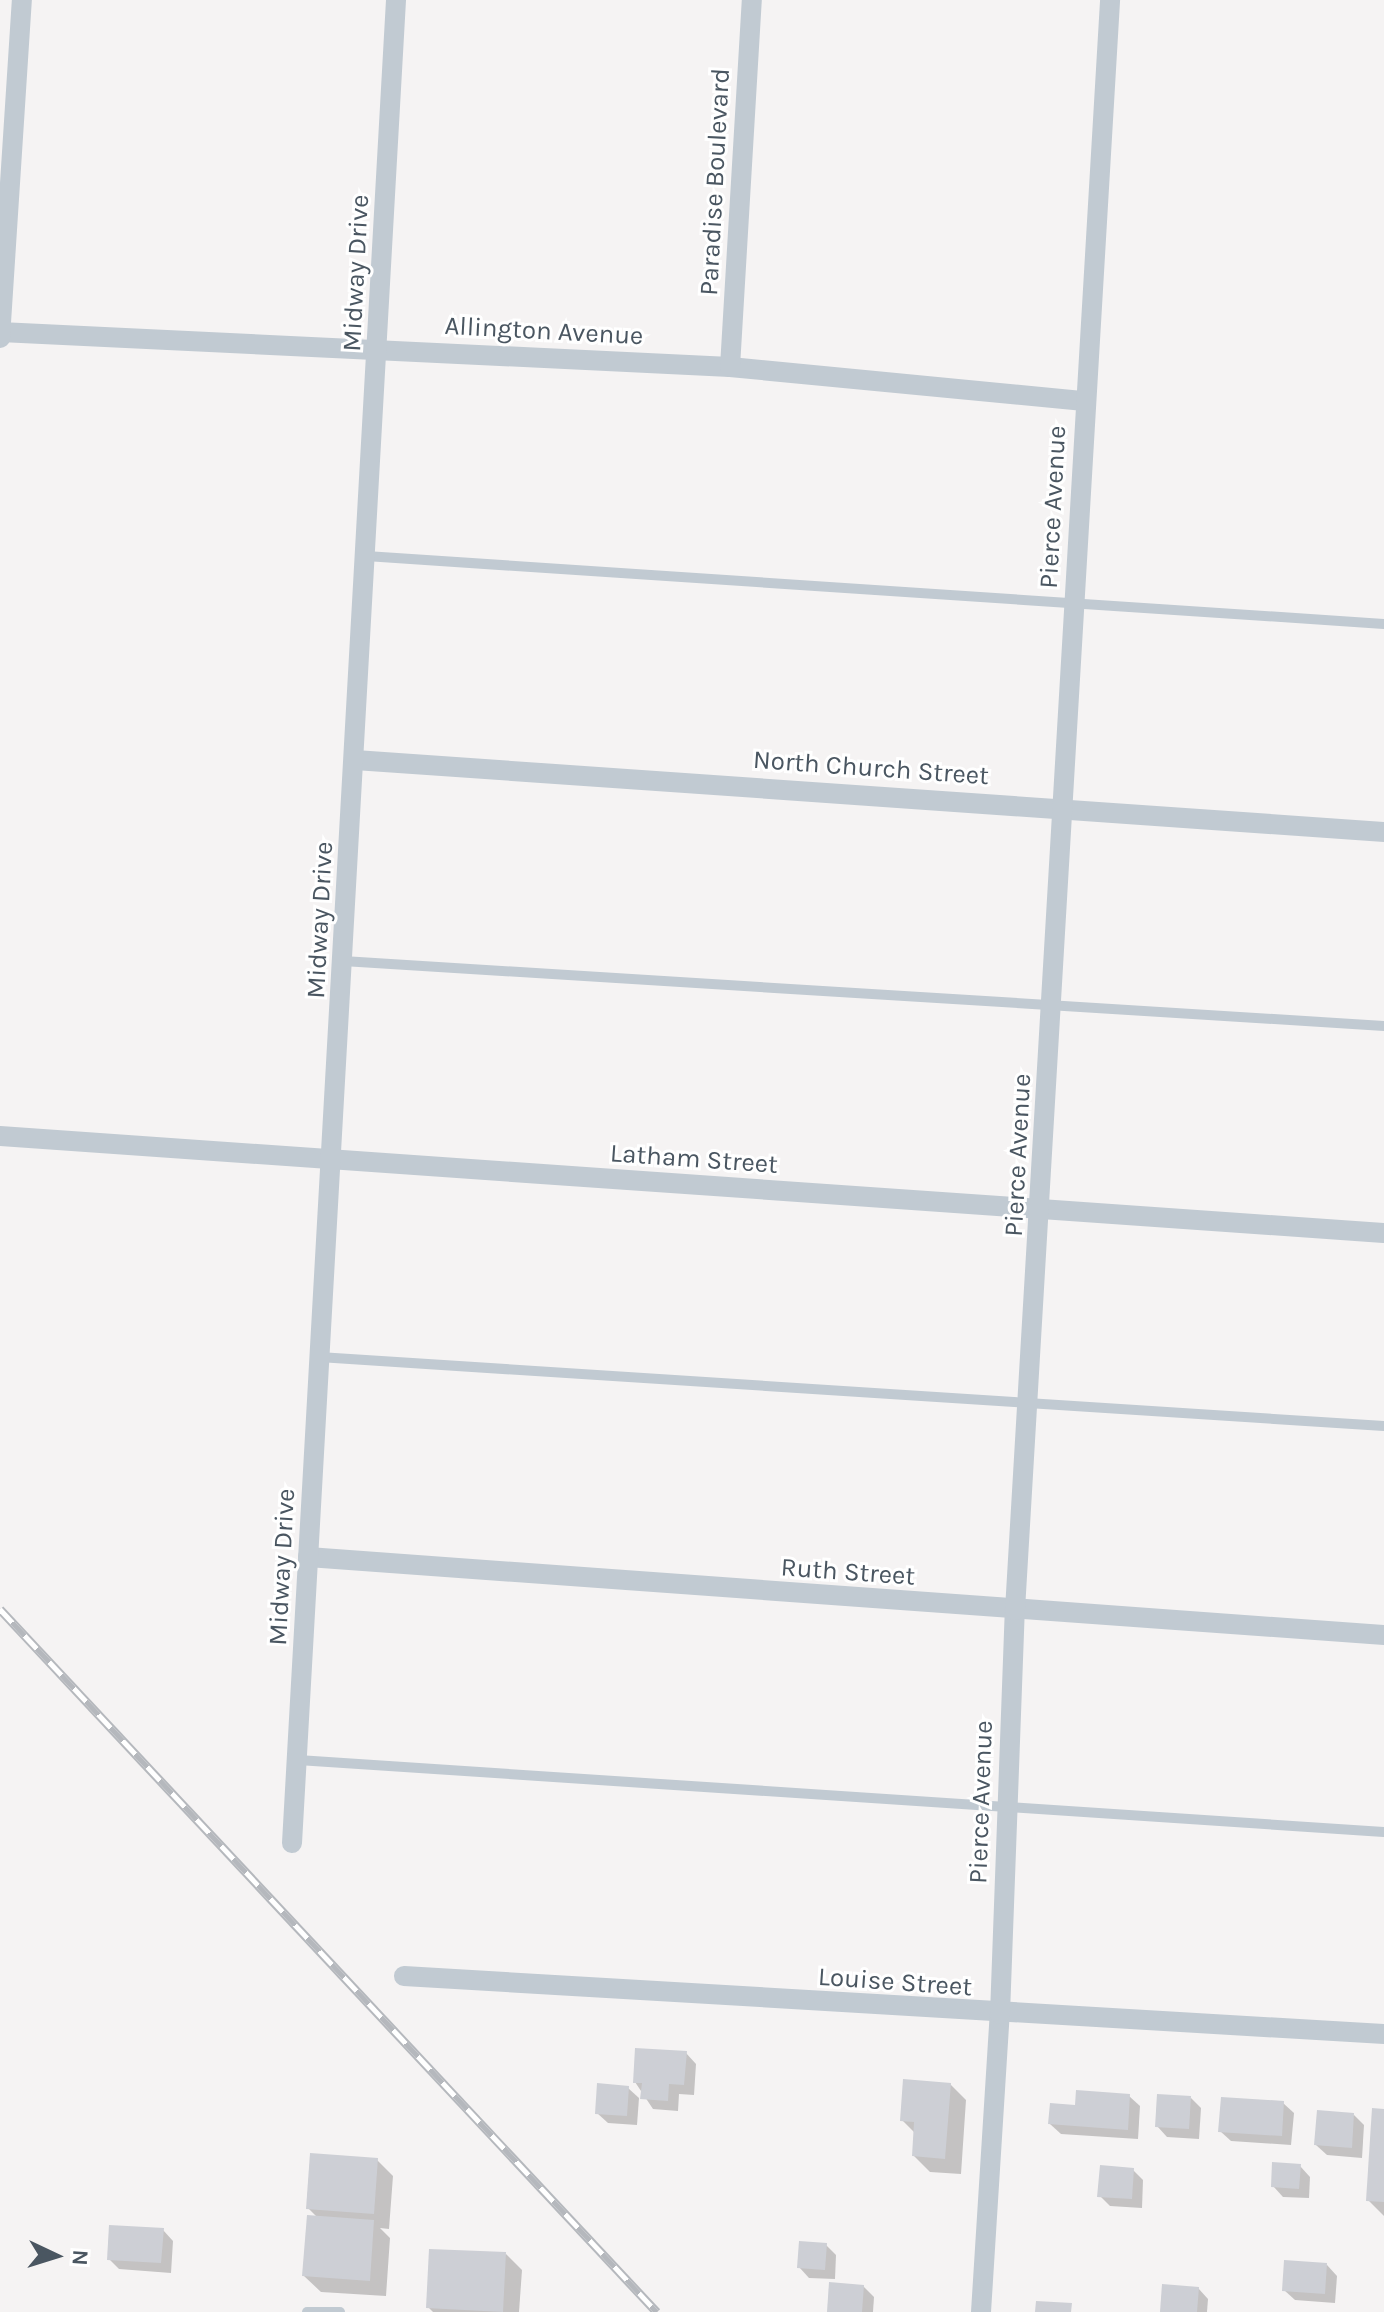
<!DOCTYPE html>
<html>
<head>
<meta charset="utf-8">
<style>
  body { margin:0 }
  #map { position:relative; width:1384px; height:2312px; overflow:hidden; background:#f5f3f3; font-family:Karla,sans-serif }
  div>[style] { position:absolute }
  [style*='--x'] { left:calc(var(--x)*1px); top:calc(var(--y)*1px); width:calc(var(--w)*1px); rotate:calc(var(--a)*1deg) }
  .shadow>* { inset:0; background:#0003 }
  .building>* { inset:0; background:#cdcfd5 }
  .service>* { height:10px; margin:-5px; padding:0 5px; transform-origin:5px; border-radius:5px; background:#c1cad2 }
  .minor>* { height:20px; margin:-10px; padding:0 10px; transform-origin:10px; border-radius:10px; background:#c1cad2 }
  .rail>* { height:9px; margin-top:-4.5px; transform-origin:0; background:repeating-linear-gradient(90deg,#fff 0 18px,#b5b8bd 0 36px); box-sizing:border-box; border-block:2px solid #b5b8bd }
  span { translate:-50% -50%; white-space:nowrap; text-align:center; line-height:1.15; -webkit-text-stroke:6px #fff; paint-order:stroke }
  .street-label { font-size:26px; color:#4a5661 }
  .north { position:absolute; left:16px; top:2216px; width:80px; height:80px; -webkit-text-stroke:6px #fff; paint-order:stroke; rotate:94deg; font-size:22px; font-weight:700; line-height:32px; text-align:center; color:#4a5661 }
  .north::after { content:''; display:block; margin:auto; width:28px; height:36px; background:#4a5661; clip-path:polygon(50% 0,100% 100%,50% 72%,0 100%) }
</style>
</head>
<body>
<div id="map">
  <div class="shadow">
    <div style="clip-path:polygon(686px 2053px,696px 2064px,694px 2095px,679px 2094px,678px 2111px,653px 2109px,635px 2082px)"></div>
    <div style="clip-path:polygon(950px 2084px,966px 2100px,961px 2174px,930px 2172px,914px 2156px,916px 2134px,902px 2120px)"></div>
    <div style="clip-path:polygon(628px 2088px,639px 2098px,637px 2125px,608px 2123px,597px 2113px)"></div>
    <div style="clip-path:polygon(1129px 2096px,1140px 2106px,1138px 2139px,1061px 2134px,1050px 2124px,1077px 2107px)"></div>
    <div style="clip-path:polygon(1191px 2098px,1201px 2108px,1199px 2139px,1167px 2137px,1157px 2126px)"></div>
    <div style="clip-path:polygon(1283px 2103px,1294px 2113px,1291px 2145px,1231px 2141px,1220px 2131px)"></div>
    <div style="clip-path:polygon(1384px 2111px,1384px 2216px,1368px 2200px)"></div>
    <div style="clip-path:polygon(1354px 2115px,1364px 2125px,1362px 2158px,1327px 2155px,1316px 2145px)"></div>
    <div style="clip-path:polygon(377px 2160px,393px 2176px,389px 2229px,380px 2228px,390px 2238px,386px 2296px,321px 2292px,304px 2276px,318px 2218px,308px 2208px)"></div>
    <div style="clip-path:polygon(1300px 2166px,1310px 2177px,1309px 2198px,1283px 2197px,1273px 2186px)"></div>
    <div style="clip-path:polygon(1133px 2170px,1143px 2180px,1142px 2208px,1110px 2206px,1100px 2196px)"></div>
    <div style="clip-path:polygon(163px 2230px,173px 2241px,171px 2273px,119px 2269px,109px 2259px)"></div>
    <div style="clip-path:polygon(826px 2245px,836px 2255px,835px 2279px,809px 2278px,799px 2267px)"></div>
    <div style="clip-path:polygon(506px 2254px,522px 2270px,519px 2312px,433px 2312px,428px 2307px)"></div>
    <div style="clip-path:polygon(1327px 2265px,1337px 2276px,1335px 2303px,1295px 2300px,1284px 2290px)"></div>
    <div style="clip-path:polygon(863px 2286px,874px 2297px,873px 2312px,829px 2312px)"></div>
    <div style="clip-path:polygon(1198px 2288px,1208px 2299px,1207px 2312px,1162px 2312px)"></div>
  </div>
  <div class="building">
    <div style="clip-path:polygon(635px 2048px,687px 2051px,684px 2085px,669px 2084px,668px 2101px,640px 2099px,642px 2083px,633px 2083px)"></div>
    <div style="clip-path:polygon(903px 2079px,951px 2083px,945px 2159px,912px 2156px,914px 2122px,900px 2121px)"></div>
    <div style="clip-path:polygon(597px 2083px,629px 2086px,627px 2116px,595px 2114px)"></div>
    <div style="clip-path:polygon(1076px 2090px,1130px 2094px,1128px 2130px,1048px 2124px,1050px 2103px,1075px 2105px)"></div>
    <div style="clip-path:polygon(1157px 2094px,1191px 2096px,1189px 2129px,1155px 2127px)"></div>
    <div style="clip-path:polygon(1221px 2097px,1284px 2101px,1282px 2136px,1218px 2132px)"></div>
    <div style="clip-path:polygon(1372px 2108px,1384px 2109px,1384px 2202px,1366px 2201px)"></div>
    <div style="clip-path:polygon(1317px 2110px,1354px 2113px,1352px 2148px,1314px 2145px)"></div>
    <div style="clip-path:polygon(310px 2153px,378px 2158px,374px 2214px,306px 2209px)"></div>
    <div style="clip-path:polygon(1272px 2162px,1301px 2164px,1299px 2189px,1271px 2187px)"></div>
    <div style="clip-path:polygon(1100px 2165px,1134px 2168px,1132px 2199px,1097px 2197px)"></div>
    <div style="clip-path:polygon(307px 2215px,374px 2220px,370px 2281px,302px 2276px)"></div>
    <div style="clip-path:polygon(109px 2225px,164px 2228px,161px 2263px,107px 2260px)"></div>
    <div style="clip-path:polygon(799px 2241px,827px 2243px,825px 2270px,797px 2268px)"></div>
    <div style="clip-path:polygon(429px 2249px,506px 2252px,503px 2312px,426px 2308px)"></div>
    <div style="clip-path:polygon(1284px 2260px,1327px 2263px,1325px 2294px,1282px 2291px)"></div>
    <div style="clip-path:polygon(829px 2282px,864px 2285px,862px 2312px,827px 2312px)"></div>
    <div style="clip-path:polygon(1162px 2284px,1199px 2287px,1197px 2312px,1160px 2312px)"></div>
    <div style="clip-path:polygon(1036px 2301px,1072px 2303px,1071px 2312px,1035px 2312px)"></div>
  </div>
  <div class="service">
    <div style="--x:366;--y:556;--w:1020;--a:3.82"></div>
    <div style="--x:343;--y:961;--w:1043;--a:3.57"></div>
    <div style="--x:319;--y:1357;--w:1067;--a:3.71"></div>
    <div style="--x:298;--y:1760;--w:1088;--a:3.79"></div>
    <div style="--x:307;--y:2312;--w:33;--a:0"></div>
  </div>
  <div class="minor">
    <div style="--x:0;--y:332;--w:731;--a:2.74"></div>
    <div style="--x:730;--y:367;--w:356;--a:5.5"></div>
    <div style="--x:0;--y:338;--w:339;--a:-86.3"></div>
    <div style="--x:730;--y:367;--w:368;--a:-86.6"></div>
    <div style="--x:355;--y:760;--w:1032;--a:4"></div>
    <div style="--x:0;--y:1136;--w:1387;--a:4.01"></div>
    <div style="--x:308;--y:1557;--w:1079;--a:4.15"></div>
    <div style="--x:292;--y:1843;--w:1846;--a:-86.77"></div>
    <div style="--x:404;--y:1976;--w:982;--a:3.39"></div>
    <div style="--x:981;--y:2312;--w:299;--a:-86.4"></div>
    <div style="--x:1000;--y:2014;--w:404;--a:-87.9"></div>
    <div style="--x:1015;--y:1610;--w:1613;--a:-86.62"></div>
  </div>
  <div class="rail">
    <div style="--x:0;--y:1609;--w:962;--a:46.94"></div>
  </div>
  <div class="street-label">
    <span style="left:715px;top:182px;rotate:-87deg">Paradise Boulevard</span>
    <span style="left:356px;top:273px;rotate:-87deg">Midway Drive</span>
    <span style="left:544px;top:331px;rotate:3deg">Allington Avenue</span>
    <span style="left:1053px;top:507px;rotate:-87deg">Pierce Avenue</span>
    <span style="left:871px;top:768px;rotate:4deg">North Church Street</span>
    <span style="left:320px;top:920px;rotate:-87deg">Midway Drive</span>
    <span style="left:1018px;top:1155px;rotate:-87deg">Pierce Avenue</span>
    <span style="left:694px;top:1159px;rotate:4deg">Latham Street</span>
    <span style="left:282px;top:1567px;rotate:-87deg">Midway Drive</span>
    <span style="left:848px;top:1572px;rotate:4deg">Ruth Street</span>
    <span style="left:981px;top:1802px;rotate:-88deg">Pierce Avenue</span>
    <span style="left:895px;top:1982px;rotate:4deg">Louise Street</span>
  </div>
  <div class="north">N</div>
</div>
</body>
</html>
